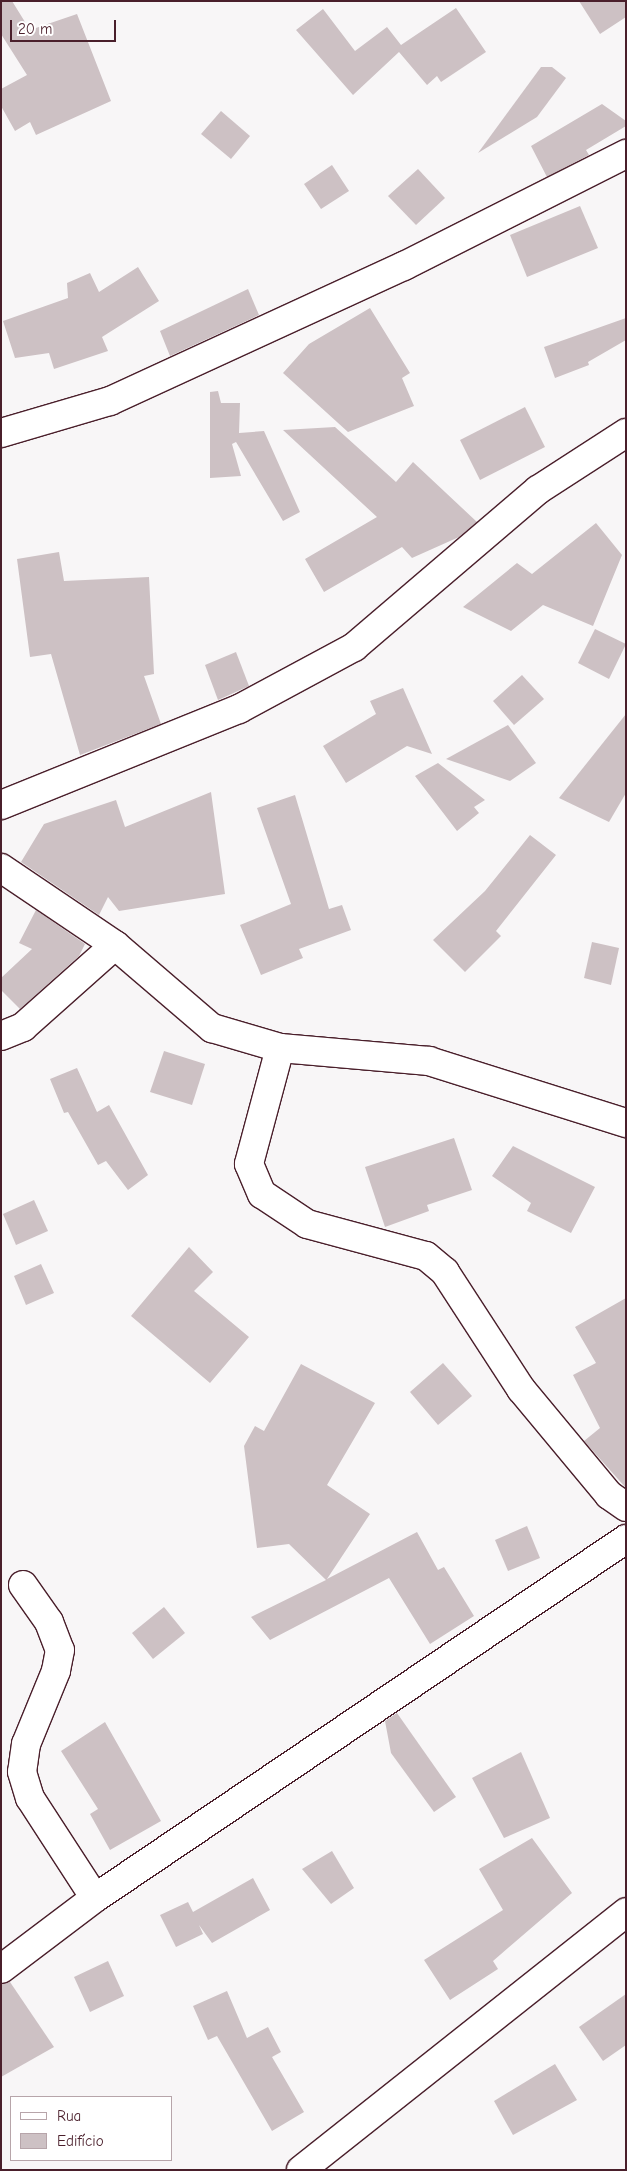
<!DOCTYPE html>
<html>
<head>
<meta charset="utf-8">
<style>
  body { margin:0 }
  #map { position:relative; width:627px; height:2171px; overflow:hidden; background:#f8f6f7; font-family:"Comic Neue",sans-serif }
  div>[style] { position:absolute }
  [style*='--x'] { left:calc(var(--x)*1px); top:calc(var(--y)*1px); width:calc(var(--w)*1px); rotate:calc(var(--a)*1deg) }
  .building>* { inset:0; background:#cdc1c4 }
  .roads { filter:drop-shadow(1px 0 #4a1f2b) drop-shadow(-1px 0 #4a1f2b) drop-shadow(0 1px #4a1f2b) drop-shadow(0 -1px #4a1f2b) }
  .street>* { height:28px; margin:-14px; padding:0 14px; transform-origin:14px; border-radius:14px; background:#fff }
  span { translate:-50% -50%; white-space:nowrap; text-align:center; line-height:1.15; -webkit-text-stroke:4px #fff; paint-order:stroke }
  .frame { position:absolute; inset:0; border:2px solid #4a1f2b; pointer-events:none }
  .legend { position:absolute; left:10px; top:2096px; width:162px; height:65px; box-sizing:border-box; background:#fff; border:1px solid #b7a5aa; margin:0; padding:6px 9px; list-style:none; font-size:15px; color:#4a1f2b }
  .legend li { display:flex; align-items:center; gap:10px; height:25px }
  .legend b { width:25px; border:1px solid #b7a5aa }
  .scale { position:absolute; left:10px; top:20px; width:106px; height:22px; box-sizing:border-box; border:2px solid #4a1f2b; border-top:0; padding-left:6px; font-size:15px; line-height:18px; white-space:nowrap; color:#4a1f2b; -webkit-text-stroke:4px #fff; paint-order:stroke }
</style>
</head>
<body>
<div id="map">
  <div class="building">
    <div style="clip-path:polygon(1px 1px,12px 1px,30px 30px,77px 14px,111px 101px,36px 135px,30px 122px,15px 131px,1px 106px,1px 89px,27px 75px,1px 34px)"></div>
    <div style="clip-path:polygon(579px 1px,626px 1px,626px 17px,600px 34px)"></div>
    <div style="clip-path:polygon(456px 8px,486px 52px,441px 82px,437px 76px,427px 85px,399px 52px,353px 95px,296px 30px,323px 9px,355px 51px,387px 27px,401px 45px)"></div>
    <div style="clip-path:polygon(541px 67px,552px 67px,566px 78px,537px 117px,478px 153px)"></div>
    <div style="clip-path:polygon(602px 104px,626px 121px,626px 126px,586px 150px,589px 155px,547px 177px,531px 146px)"></div>
    <div style="clip-path:polygon(221px 111px,250px 136px,231px 159px,201px 134px)"></div>
    <div style="clip-path:polygon(332px 165px,349px 191px,321px 209px,304px 184px)"></div>
    <div style="clip-path:polygon(418px 169px,445px 198px,416px 225px,388px 196px)"></div>
    <div style="clip-path:polygon(580px 206px,598px 248px,527px 277px,510px 235px)"></div>
    <div style="clip-path:polygon(138px 267px,159px 301px,102px 337px,108px 351px,54px 369px,49px 353px,15px 358px,3px 321px,68px 298px,67px 283px,90px 273px,99px 292px)"></div>
    <div style="clip-path:polygon(248px 289px,259px 315px,170px 356px,160px 331px)"></div>
    <div style="clip-path:polygon(370px 308px,410px 373px,402px 378px,414px 406px,348px 432px,283px 373px,309px 344px)"></div>
    <div style="clip-path:polygon(626px 318px,626px 340px,588px 362px,589px 365px,555px 378px,544px 347px)"></div>
    <div style="clip-path:polygon(218px 391px,221px 403px,240px 403px,239px 433px,264px 431px,300px 512px,283px 521px,236px 442px,232px 444px,241px 476px,210px 478px,210px 392px)"></div>
    <div style="clip-path:polygon(525px 407px,545px 447px,480px 480px,460px 440px)"></div>
    <div style="clip-path:polygon(335px 427px,396px 482px,413px 462px,477px 522px,459px 537px,412px 558px,402px 547px,324px 592px,305px 559px,377px 517px,283px 430px)"></div>
    <div style="clip-path:polygon(596px 523px,622px 555px,593px 626px,543px 605px,511px 631px,463px 607px,517px 563px,532px 574px)"></div>
    <div style="clip-path:polygon(59px 552px,64px 581px,149px 577px,154px 674px,144px 676px,161px 724px,80px 755px,51px 654px,30px 657px,17px 559px)"></div>
    <div style="clip-path:polygon(595px 629px,626px 644px,609px 679px,578px 663px)"></div>
    <div style="clip-path:polygon(236px 652px,249px 686px,218px 700px,205px 665px)"></div>
    <div style="clip-path:polygon(522px 675px,544px 699px,514px 725px,493px 701px)"></div>
    <div style="clip-path:polygon(403px 688px,432px 754px,407px 746px,346px 783px,323px 746px,376px 714px,370px 701px)"></div>
    <div style="clip-path:polygon(626px 714px,626px 793px,609px 822px,559px 798px)"></div>
    <div style="clip-path:polygon(508px 725px,536px 763px,510px 781px,446px 759px)"></div>
    <div style="clip-path:polygon(438px 763px,485px 800px,474px 807px,479px 813px,457px 831px,415px 776px)"></div>
    <div style="clip-path:polygon(211px 792px,225px 894px,119px 911px,108px 897px,99px 915px,21px 862px,44px 824px,116px 800px,125px 827px)"></div>
    <div style="clip-path:polygon(295px 795px,329px 909px,342px 905px,351px 930px,299px 949px,303px 958px,261px 975px,240px 925px,291px 904px,257px 808px)"></div>
    <div style="clip-path:polygon(530px 835px,556px 855px,496px 931px,501px 936px,465px 972px,433px 940px,485px 891px)"></div>
    <div style="clip-path:polygon(36px 910px,85px 944px,79px 956px,20px 1009px,1px 990px,1px 978px,32px 949px,19px 943px)"></div>
    <div style="clip-path:polygon(592px 942px,619px 948px,611px 985px,584px 978px)"></div>
    <div style="clip-path:polygon(164px 1051px,205px 1064px,192px 1105px,150px 1092px)"></div>
    <div style="clip-path:polygon(77px 1068px,97px 1112px,109px 1105px,148px 1175px,128px 1190px,106px 1161px,98px 1165px,68px 1112px,64px 1113px,50px 1079px)"></div>
    <div style="clip-path:polygon(454px 1138px,472px 1190px,427px 1205px,429px 1211px,385px 1227px,365px 1167px)"></div>
    <div style="clip-path:polygon(513px 1146px,595px 1187px,571px 1233px,527px 1211px,531px 1203px,492px 1176px)"></div>
    <div style="clip-path:polygon(34px 1200px,48px 1231px,16px 1245px,3px 1214px)"></div>
    <div style="clip-path:polygon(189px 1247px,213px 1272px,194px 1291px,249px 1337px,210px 1383px,131px 1316px)"></div>
    <div style="clip-path:polygon(41px 1264px,54px 1293px,26px 1305px,14px 1276px)"></div>
    <div style="clip-path:polygon(626px 1298px,626px 1488px,584px 1441px,600px 1428px,573px 1375px,596px 1363px,575px 1327px)"></div>
    <div style="clip-path:polygon(443px 1363px,472px 1396px,438px 1425px,410px 1392px)"></div>
    <div style="clip-path:polygon(301px 1364px,375px 1403px,327px 1485px,370px 1514px,327px 1579px,417px 1532px,438px 1570px,444px 1567px,474px 1616px,430px 1644px,389px 1578px,270px 1640px,251px 1617px,326px 1580px,289px 1544px,257px 1548px,244px 1446px,255px 1426px,264px 1431px)"></div>
    <div style="clip-path:polygon(527px 1526px,540px 1558px,508px 1571px,495px 1540px)"></div>
    <div style="clip-path:polygon(164px 1607px,185px 1633px,153px 1659px,132px 1633px)"></div>
    <div style="clip-path:polygon(397px 1713px,456px 1797px,434px 1812px,391px 1753px,385px 1721px)"></div>
    <div style="clip-path:polygon(105px 1722px,161px 1821px,110px 1850px,90px 1814px,98px 1809px,61px 1751px)"></div>
    <div style="clip-path:polygon(521px 1752px,550px 1818px,504px 1838px,472px 1778px)"></div>
    <div style="clip-path:polygon(532px 1838px,572px 1893px,493px 1961px,498px 1969px,450px 2000px,424px 1960px,503px 1910px,479px 1869px)"></div>
    <div style="clip-path:polygon(332px 1851px,354px 1888px,331px 1904px,302px 1869px)"></div>
    <div style="clip-path:polygon(253px 1878px,270px 1910px,212px 1943px,199px 1925px,203px 1934px,176px 1947px,160px 1915px,188px 1902px,193px 1912px)"></div>
    <div style="clip-path:polygon(108px 1961px,124px 1996px,90px 2012px,74px 1977px)"></div>
    <div style="clip-path:polygon(10px 1982px,54px 2047px,1px 2077px,1px 1984px)"></div>
    <div style="clip-path:polygon(227px 1991px,247px 2038px,268px 2027px,281px 2052px,272px 2057px,304px 2112px,272px 2131px,217px 2036px,208px 2040px,193px 2006px)"></div>
    <div style="clip-path:polygon(626px 1994px,626px 2045px,603px 2061px,579px 2027px)"></div>
    <div style="clip-path:polygon(555px 2064px,577px 2100px,513px 2135px,494px 2101px)"></div>
  </div>
  <div class="roads">
    <div class="street">
      <div style="--x:1;--y:433;--w:114;--a:-16.4"></div>
      <div style="--x:110;--y:401;--w:324;--a:-24.7"></div>
      <div style="--x:404;--y:266;--w:249;--a:-26.8"></div>
      <div style="--x:1;--y:805;--w:257;--a:-22"></div>
      <div style="--x:239;--y:709;--w:131;--a:-28.3"></div>
      <div style="--x:354;--y:647;--w:242;--a:-40.5"></div>
      <div style="--x:538;--y:490;--w:105;--a:-32.9"></div>
      <div style="--x:1;--y:868;--w:138;--a:34"></div>
      <div style="--x:115;--y:945;--w:128;--a:40.6"></div>
      <div style="--x:212;--y:1028;--w:71;--a:16.4"></div>
      <div style="--x:280;--y:1048;--w:150;--a:5"></div>
      <div style="--x:429;--y:1061;--w:207;--a:17.5"></div>
      <div style="--x:1;--y:1036;--w:24;--a:-22"></div>
      <div style="--x:23;--y:1027;--w:123;--a:-41.7"></div>
      <div style="--x:280;--y:1048;--w:120;--a:105"></div>
      <div style="--x:249;--y:1164;--w:33;--a:67"></div>
      <div style="--x:262;--y:1194;--w:54;--a:33.7"></div>
      <div style="--x:307;--y:1224;--w:123;--a:15.1"></div>
      <div style="--x:426;--y:1256;--w:25;--a:40"></div>
      <div style="--x:445;--y:1272;--w:140;--a:57"></div>
      <div style="--x:521;--y:1389;--w:138;--a:50.3"></div>
      <div style="--x:609;--y:1495;--w:21;--a:35"></div>
      <div style="--x:23;--y:1585;--w:45;--a:54.9"></div>
      <div style="--x:49;--y:1622;--w:30;--a:69"></div>
      <div style="--x:60;--y:1650;--w:21;--a:101"></div>
      <div style="--x:56;--y:1671;--w:79;--a:112.3"></div>
      <div style="--x:26;--y:1744;--w:28;--a:98"></div>
      <div style="--x:22;--y:1772;--w:27;--a:73"></div>
      <div style="--x:30;--y:1798;--w:119;--a:57"></div>
      <div style="--x:1;--y:1969;--w:118;--a:-37.1"></div>
      <div style="--x:95;--y:1898;--w:641;--a:-34.06"></div>
      <div style="--x:301;--y:2170;--w:415;--a:-38.4"></div>
    </div>
  </div>
  <div class="frame"></div>
  <ul class="legend">
  <li><b style="height:6px;background:#fff"></b>Rua</li>
  <li><b style="height:14px;background:#cdc1c4"></b>Edifício</li>
  </ul>
  <div class="scale">20 m</div>
</div>
</body>
</html>
